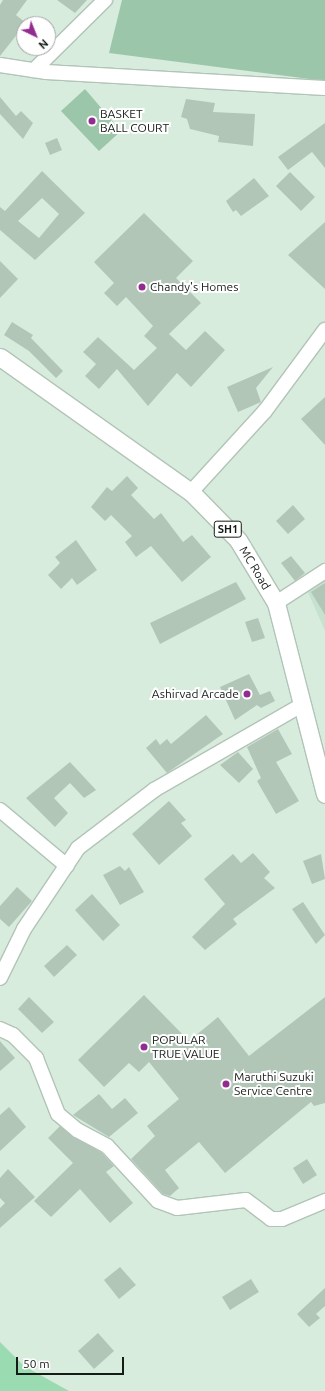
<!DOCTYPE html>
<html>
<head>
<meta charset="utf-8">
<style>
  body { margin:0 }
  #map { position:relative; width:325px; height:1391px; overflow:hidden; background:#d8ecde; font-family:Ubuntu,sans-serif }
  div>[style] { position:absolute }
  [style*='--x'] { left:calc(var(--x)*1px); top:calc(var(--y)*1px); width:calc(var(--w)*1px); rotate:calc(var(--a)*1deg) }
  .built>* { inset:0; background:#c6e1ce }
  .green>* { inset:0; background:#9bc6a9 }
  .water>* { inset:0; background:#9bdbb1 }
  .building>* { inset:0; background:#b2c6b8 }
  .roads { filter:drop-shadow(1px 0 #b1c4b7) drop-shadow(-1px 0 #b1c4b7) drop-shadow(0 1px #b1c4b7) drop-shadow(0 -1px #b1c4b7) }
  .minor>* { height:14px; margin:-7px; padding:0 7px; transform-origin:7px; border-radius:7px; background:#fff }
  .major>* { height:17px; margin:-8.5px; padding:0 8.5px; transform-origin:8.5px; border-radius:8.5px; background:#fff }
  .dots>* { width:11px; height:11px; translate:-50% -50%; box-sizing:border-box; border:2px solid #fff; border-radius:50% }
  span { translate:-50% -50%; white-space:nowrap; text-align:center; line-height:1.15; -webkit-text-stroke:4px #fff; paint-order:stroke }
  .shield-label span { padding:1px 3px; background:#fff; border:1px solid; border-radius:3px; -webkit-text-stroke-width:0 }
  .shield-label { font-size:11px; color:#151c17; font-weight:700 }
  .poi-label { font-size:12px; color:#151c17 }
  .left { translate:0 -50%; text-align:left }
  .right { translate:-100% -50%; text-align:right }
  .street-label { font-size:12px; color:#151c17 }
  .north { position:absolute; left:16px; top:16px; width:40px; height:40px; box-sizing:border-box; background:#fff; border:1px solid #a1a4a2; border-radius:50%; rotate:137deg; font-size:11px; font-weight:700; line-height:16px; text-align:center; color:#151c17 }
  .north::after { content:''; display:block; margin:auto; width:14px; height:18px; background:#932c91; clip-path:polygon(50% 0,100% 100%,50% 72%,0 100%) }
  .scale { position:absolute; left:16px; top:1357px; width:108px; height:18px; box-sizing:border-box; border:2px solid #151c17; border-top:0; padding-left:5px; font-size:12px; line-height:14px; white-space:nowrap; color:#151c17; -webkit-text-stroke:3px #fff; paint-order:stroke }
</style>
</head>
<body>
<div id="map">
  <div class="built">
    <div style="clip-path:polygon(325px 578px,325px 631px,307px 590px)"></div>
  </div>
  <div class="green">
    <div style="clip-path:polygon(122px 0,325px 0,325px 81px,109px 53px)"></div>
    <div style="clip-path:polygon(85px 89px,121px 131px,99px 151px,61px 111px)"></div>
  </div>
  <div class="water">
    <div style="clip-path:polygon(0 1342px,24px 1366px,69px 1391px,0 1391px)"></div>
  </div>
  <div class="building">
    <div style="clip-path:polygon(3px 0,27px 0,16px 15px,26px 23px,0 56px,0 5px)"></div>
    <div style="clip-path:polygon(57px 0,87px 0,75px 13px)"></div>
    <div style="clip-path:polygon(0 97px,16px 116px,21px 111px,33px 123px,23px 139px,0 114px)"></div>
    <div style="clip-path:polygon(186px 99px,215px 103px,213px 112px,255px 114px,253px 146px,218px 142px,219px 136px,190px 129px,187px 119px,181px 117px)"></div>
    <div style="clip-path:polygon(325px 123px,325px 168px,312px 152px,288px 170px,278px 157px)"></div>
    <div style="clip-path:polygon(57px 138px,62px 150px,50px 155px,45px 143px)"></div>
    <div style="clip-path:polygon(evenodd,42px 171px,85px 213px,35px 260px,0 230px,0 207px,5px 211px,42px 171px,42px 198px,59px 214px,39px 238px,18px 221px,42px 198px)"></div>
    <div style="clip-path:polygon(290px 172px,315px 197px,301px 211px,276px 186px)"></div>
    <div style="clip-path:polygon(254px 178px,269px 196px,241px 216px,236px 210px,233px 212px,226px 201px)"></div>
    <div style="clip-path:polygon(144px 213px,193px 261px,176px 278px,201px 303px,169px 334px,186px 350px,205px 331px,225px 350px,191px 387px,177px 373px,148px 406px,117px 369px,99px 389px,85px 376px,96px 364px,83px 352px,98px 337px,134px 370px,157px 348px,144px 336px,153px 326px,126px 297px,117px 306px,104px 293px,114px 283px,94px 262px)"></div>
    <div style="clip-path:polygon(325px 222px,325px 289px,288px 255px)"></div>
    <div style="clip-path:polygon(0 261px,18px 279px,0 298px)"></div>
    <div style="clip-path:polygon(12px 322px,33px 335px,31px 338px,63px 371px,56px 378px,29px 351px,4px 335px)"></div>
    <div style="clip-path:polygon(273px 367px,256px 388px,261px 402px,238px 412px,227px 387px)"></div>
    <div style="clip-path:polygon(325px 397px,325px 445px,301px 419px)"></div>
    <div style="clip-path:polygon(127px 476px,138px 488px,131px 495px,154px 519px,161px 513px,183px 542px,192px 535px,211px 557px,182px 582px,151px 546px,136px 557px,125px 542px,132px 536px,111px 515px,105px 521px,91px 507px,107px 487px,112px 491px)"></div>
    <div style="clip-path:polygon(293px 505px,305px 519px,288px 534px,276px 521px)"></div>
    <div style="clip-path:polygon(76px 540px,97px 570px,77px 585px,72px 578px,61px 589px,48px 575px,60px 563px,55px 557px)"></div>
    <div style="clip-path:polygon(291px 556px,305px 573px,295px 581px,281px 563px)"></div>
    <div style="clip-path:polygon(236px 582px,246px 599px,160px 644px,150px 623px)"></div>
    <div style="clip-path:polygon(325px 583px,325px 615px,311px 592px)"></div>
    <div style="clip-path:polygon(258px 618px,265px 638px,252px 642px,245px 622px)"></div>
    <div style="clip-path:polygon(249px 674px,260px 695px,270px 691px,275px 701px,261px 708px,257px 705px,235px 720px,220px 687px)"></div>
    <div style="clip-path:polygon(206px 715px,223px 734px,167px 773px,146px 748px,156px 739px,160px 745px,167px 739px,171px 744px)"></div>
    <div style="clip-path:polygon(278px 729px,292px 754px,276px 762px,299px 801px,276px 814px,257px 781px,261px 778px,247px 747px)"></div>
    <div style="clip-path:polygon(238px 752px,253px 769px,239px 783px,220px 765px)"></div>
    <div style="clip-path:polygon(70px 762px,96px 790px,84px 798px,70px 783px,54px 798px,68px 813px,55px 827px,26px 798px)"></div>
    <div style="clip-path:polygon(169px 801px,186px 820px,181px 823px,192px 836px,159px 865px,132px 834px)"></div>
    <div style="clip-path:polygon(253px 853px,270px 872px,264px 878px,275px 888px,233px 919px,237px 924px,205px 950px,192px 937px,225px 904px,204px 879px,233px 854px,241px 863px)"></div>
    <div style="clip-path:polygon(321px 854px,325px 879px,312px 884px,303px 861px)"></div>
    <div style="clip-path:polygon(120px 866px,125px 871px,129px 867px,144px 892px,120px 905px,103px 875px)"></div>
    <div style="clip-path:polygon(17px 887px,32px 901px,9px 927px,0 919px,0 906px)"></div>
    <div style="clip-path:polygon(92px 894px,120px 925px,103px 941px,75px 910px)"></div>
    <div style="clip-path:polygon(303px 902px,325px 935px,316px 944px,292px 909px)"></div>
    <div style="clip-path:polygon(67px 945px,77px 955px,54px 977px,44px 966px)"></div>
    <div style="clip-path:polygon(144px 995px,189px 1041px,218px 1017px,249px 1056px,325px 997px,325px 1103px,314px 1106px,311px 1102px,225px 1173px,199px 1142px,165px 1170px,179px 1188px,170px 1196px,163px 1194px,131px 1159px,155px 1136px,147px 1126px,179px 1099px,149px 1062px,139px 1072px,129px 1063px,104px 1087px,78px 1060px)"></div>
    <div style="clip-path:polygon(29px 997px,54px 1022px,42px 1033px,18px 1009px)"></div>
    <div style="clip-path:polygon(0 1041px,15px 1058px,0 1071px)"></div>
    <div style="clip-path:polygon(99px 1094px,112px 1109px,125px 1098px,138px 1113px,109px 1137px,73px 1115px)"></div>
    <div style="clip-path:polygon(9px 1107px,26px 1127px,0 1151px,0 1115px)"></div>
    <div style="clip-path:polygon(60px 1126px,102px 1153px,114px 1166px,106px 1172px,133px 1203px,110px 1223px,80px 1189px,51px 1217px,34px 1201px,73px 1163px,48px 1138px)"></div>
    <div style="clip-path:polygon(307px 1159px,317px 1175px,303px 1184px,293px 1168px)"></div>
    <div style="clip-path:polygon(8px 1169px,35px 1197px,0 1228px,0 1208px,5px 1203px,0 1198px,0 1178px)"></div>
    <div style="clip-path:polygon(120px 1267px,136px 1285px,119px 1299px,104px 1280px)"></div>
    <div style="clip-path:polygon(251px 1279px,259px 1292px,230px 1310px,222px 1297px)"></div>
    <div style="clip-path:polygon(325px 1288px,325px 1306px,316px 1314px,320px 1318px,309px 1327px,297px 1314px)"></div>
    <div style="clip-path:polygon(98px 1333px,114px 1351px,94px 1369px,78px 1351px)"></div>
  </div>
  <div class="roads">
    <div class="minor">
      <div style="--x:0;--y:65;--w:47;--a:8.7"></div>
      <div style="--x:46;--y:72;--w:279;--a:3.3"></div>
      <div style="--x:34;--y:70;--w:100;--a:-44.6"></div>
      <div style="--x:191;--y:492;--w:110;--a:-47.6"></div>
      <div style="--x:265;--y:411;--w:101;--a:-53.5"></div>
      <div style="--x:276;--y:603;--w:59;--a:-33.1"></div>
      <div style="--x:0;--y:810;--w:87;--a:39.9"></div>
      <div style="--x:0;--y:978;--w:55;--a:-63.9"></div>
      <div style="--x:24;--y:929;--w:97;--a:-56.3"></div>
      <div style="--x:78;--y:848;--w:96;--a:-37.3"></div>
      <div style="--x:154;--y:790;--w:171;--a:-29.9"></div>
      <div style="--x:0;--y:1029;--w:14;--a:25"></div>
      <div style="--x:13;--y:1035;--w:33;--a:45"></div>
      <div style="--x:36;--y:1058;--w:60;--a:68.6"></div>
      <div style="--x:58;--y:1114;--w:25;--a:40"></div>
      <div style="--x:77;--y:1130;--w:34;--a:28"></div>
      <div style="--x:107;--y:1146;--w:75;--a:47.2"></div>
      <div style="--x:158;--y:1201;--w:20;--a:20"></div>
      <div style="--x:177;--y:1208;--w:69;--a:-6.6"></div>
      <div style="--x:246;--y:1200;--w:31;--a:37"></div>
      <div style="--x:271;--y:1219;--w:11;--a:0"></div>
      <div style="--x:282;--y:1219;--w:47;--a:-22.7"></div>
    </div>
    <div class="major">
      <div style="--x:0;--y:357;--w:234;--a:35.3"></div>
      <div style="--x:191;--y:492;--w:67;--a:45.6"></div>
      <div style="--x:238;--y:540;--w:74;--a:58.9"></div>
      <div style="--x:276;--y:603;--w:197;--a:75.6"></div>
    </div>
  </div>
  <div class="dots">
    <div style="left:92px;top:121px;background:#932c91"></div>
    <div style="left:142px;top:287px;background:#932c91"></div>
    <div style="left:247px;top:694px;background:#932c91"></div>
    <div style="left:144px;top:1047px;background:#932c91"></div>
    <div style="left:226px;top:1084px;background:#932c91"></div>
  </div>
  <div class="shield-label">
    <span style="left:228px;top:529px">SH1</span>
  </div>
  <div class="poi-label">
    <span class="left" style="left:100px;top:121px">BASKET<br>BALL COURT</span>
    <span class="left" style="left:150px;top:287px">Chandy's Homes</span>
    <span class="right" style="left:239px;top:694px">Ashirvad Arcade</span>
    <span class="left" style="left:152px;top:1047px">POPULAR<br>TRUE VALUE</span>
    <span class="left" style="left:234px;top:1084px">Maruthi Suzuki<br>Service Centre</span>
  </div>
  <div class="street-label">
    <span style="left:255px;top:568px;rotate:59deg">MC Road</span>
  </div>
  <div class="north">N</div>
  <div class="scale">50 m</div>
</div>
</body>
</html>
